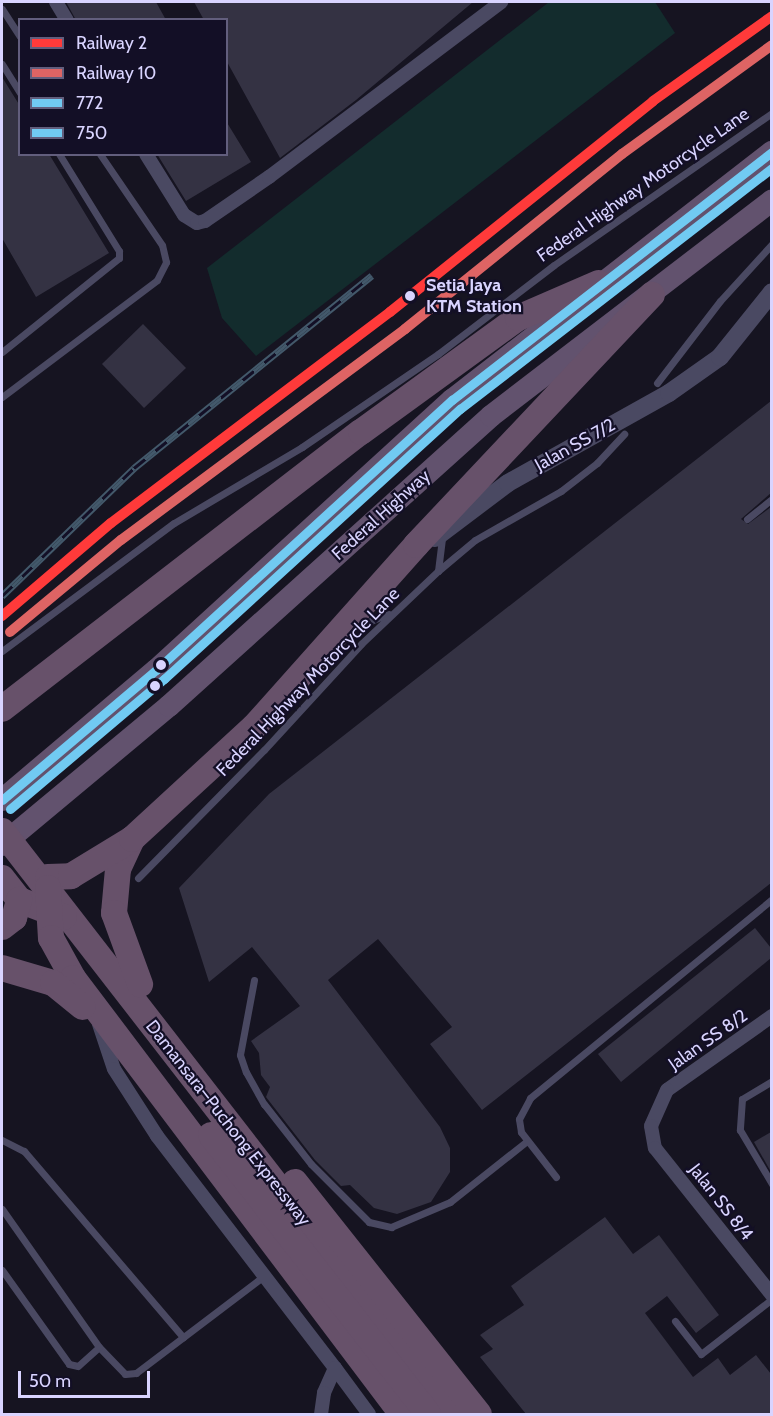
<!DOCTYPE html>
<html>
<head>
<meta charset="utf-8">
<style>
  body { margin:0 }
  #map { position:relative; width:773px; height:1416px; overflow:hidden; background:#161421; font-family:Cabin,sans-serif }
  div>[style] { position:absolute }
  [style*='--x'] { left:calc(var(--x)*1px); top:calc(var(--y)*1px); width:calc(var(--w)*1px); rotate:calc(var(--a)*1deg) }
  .green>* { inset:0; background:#132c2d }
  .building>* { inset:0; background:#343243 }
  .service>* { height:7px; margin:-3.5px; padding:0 3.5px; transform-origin:3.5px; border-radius:3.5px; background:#4a4962 }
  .minor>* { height:14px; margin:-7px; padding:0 7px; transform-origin:7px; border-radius:7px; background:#4a4962 }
  .tertiary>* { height:18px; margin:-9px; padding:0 9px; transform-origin:9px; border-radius:9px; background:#4a4962 }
  .trunk>* { height:22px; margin:-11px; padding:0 11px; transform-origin:11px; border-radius:11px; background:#62526e }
  .motorway>* { height:26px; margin:-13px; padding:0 13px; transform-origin:13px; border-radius:13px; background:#67516a }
  .rail>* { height:7px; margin-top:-3.5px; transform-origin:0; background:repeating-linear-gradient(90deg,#130f26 0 14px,#43596b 0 28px); box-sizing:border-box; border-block:2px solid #43596b }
  .bus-1>* { height:9px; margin:-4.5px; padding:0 4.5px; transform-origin:4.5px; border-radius:4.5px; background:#71caf2 }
  .bus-2>* { height:9px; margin:-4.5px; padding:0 4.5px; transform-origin:4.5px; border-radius:4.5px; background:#71caf2 }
  .rail-1>* { height:10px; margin:-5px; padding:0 5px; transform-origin:5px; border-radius:5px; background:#ff3a3a }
  .rail-2>* { height:10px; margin:-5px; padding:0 5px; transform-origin:5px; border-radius:5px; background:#de6464 }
  .dots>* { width:16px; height:16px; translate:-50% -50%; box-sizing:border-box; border:3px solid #130f26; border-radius:50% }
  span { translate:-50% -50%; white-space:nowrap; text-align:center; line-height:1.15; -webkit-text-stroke:4.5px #130f26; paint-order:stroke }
  .street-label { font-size:18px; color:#d9d4ff }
  .stop-label { font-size:18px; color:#d9d4ff; font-weight:700 }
  .left { translate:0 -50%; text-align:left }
  .frame { position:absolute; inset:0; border:3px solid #d9d4ff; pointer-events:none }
  .legend { position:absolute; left:18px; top:18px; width:210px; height:138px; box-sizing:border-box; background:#130f26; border:2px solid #625e7d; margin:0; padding:8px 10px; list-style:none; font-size:18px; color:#d9d4ff }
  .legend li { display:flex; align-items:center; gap:12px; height:30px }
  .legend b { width:30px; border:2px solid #625e7d }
  .scale { position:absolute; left:18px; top:1371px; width:132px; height:27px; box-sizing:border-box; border:3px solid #d9d4ff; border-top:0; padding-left:8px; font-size:18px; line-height:21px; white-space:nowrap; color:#d9d4ff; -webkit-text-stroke:4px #130f26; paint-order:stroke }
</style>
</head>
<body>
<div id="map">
  <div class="green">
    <div style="clip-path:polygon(549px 2px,655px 2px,675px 33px,256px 356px,222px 318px,207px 268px)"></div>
  </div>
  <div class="building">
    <div style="clip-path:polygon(66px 2px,156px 2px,166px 20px,76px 20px)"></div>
    <div style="clip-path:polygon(194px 2px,473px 2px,356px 100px,280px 158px,226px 60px,226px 20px,204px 20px)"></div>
    <div style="clip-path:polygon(2px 77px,20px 106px,20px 154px,49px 154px,109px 253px,36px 297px,2px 238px)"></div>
    <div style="clip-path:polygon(226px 121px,251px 162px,186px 201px,157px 154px,226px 154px)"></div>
    <div style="clip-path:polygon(143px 324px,186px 368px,144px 408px,102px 364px)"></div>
    <div style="clip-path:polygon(771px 401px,771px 493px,741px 519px,748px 524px,771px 507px,771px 883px,482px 1110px,430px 1044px,452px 1027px,378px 939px,328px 980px,440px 1127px,450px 1148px,450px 1172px,431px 1202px,397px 1214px,374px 1208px,350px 1185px,341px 1186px,315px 1160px,266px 1097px,270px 1087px,261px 1075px,259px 1053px,251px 1041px,300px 1006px,252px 947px,209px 982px,179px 888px,269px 794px)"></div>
    <div style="clip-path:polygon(755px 928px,771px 948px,771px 958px,621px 1082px,598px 1054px)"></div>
    <div style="clip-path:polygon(771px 1132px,771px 1172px,754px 1142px)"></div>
    <div style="clip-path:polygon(605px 1217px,633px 1254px,659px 1235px,719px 1315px,696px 1333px,667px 1296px,645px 1313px,693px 1377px,718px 1358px,730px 1375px,756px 1355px,771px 1374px,771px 1414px,526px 1414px,480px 1357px,493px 1349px,480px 1335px,524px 1305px,511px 1286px)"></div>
  </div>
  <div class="service">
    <div style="--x:2;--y:9;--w:33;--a:57"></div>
    <div style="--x:2;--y:64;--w:34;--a:58"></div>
    <div style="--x:2;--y:352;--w:150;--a:-38.8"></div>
    <div style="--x:119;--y:258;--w:7;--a:-90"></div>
    <div style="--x:119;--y:251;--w:114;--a:-121.7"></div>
    <div style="--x:657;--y:383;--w:103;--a:-52.5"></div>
    <div style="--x:720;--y:301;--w:77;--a:-47.6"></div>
    <div style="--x:2;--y:397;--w:194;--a:-37"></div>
    <div style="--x:157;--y:280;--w:20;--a:-63"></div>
    <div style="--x:166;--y:262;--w:17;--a:-103"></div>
    <div style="--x:162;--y:245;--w:110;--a:-124.3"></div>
    <div style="--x:747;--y:519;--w:32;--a:-39"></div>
    <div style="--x:438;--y:571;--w:34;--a:-83"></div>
    <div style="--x:355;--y:627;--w:36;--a:-21"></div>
    <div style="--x:2;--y:651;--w:214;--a:-36.7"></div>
    <div style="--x:174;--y:523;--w:149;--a:-30.7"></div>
    <div style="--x:302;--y:447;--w:165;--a:-34.4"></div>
    <div style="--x:438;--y:354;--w:146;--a:-37.5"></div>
    <div style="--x:554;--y:265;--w:266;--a:-34.9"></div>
    <div style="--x:138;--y:878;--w:180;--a:-45.5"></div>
    <div style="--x:264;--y:750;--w:144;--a:-47.5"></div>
    <div style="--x:361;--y:644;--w:106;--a:-43.5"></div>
    <div style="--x:438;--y:571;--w:48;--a:-40"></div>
    <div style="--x:475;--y:540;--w:99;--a:-29.7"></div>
    <div style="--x:561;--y:491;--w:46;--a:-37.9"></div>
    <div style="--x:597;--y:463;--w:40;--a:-47"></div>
    <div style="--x:254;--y:980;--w:76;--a:100.6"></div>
    <div style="--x:240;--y:1055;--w:18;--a:71"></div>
    <div style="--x:246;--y:1072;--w:37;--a:61"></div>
    <div style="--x:264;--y:1104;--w:76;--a:51.9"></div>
    <div style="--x:311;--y:1164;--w:82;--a:45"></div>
    <div style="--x:369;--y:1222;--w:23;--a:13"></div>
    <div style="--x:391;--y:1227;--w:64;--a:-23"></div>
    <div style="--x:450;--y:1202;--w:98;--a:-38.4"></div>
    <div style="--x:772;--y:1081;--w:35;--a:149"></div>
    <div style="--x:742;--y:1099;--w:31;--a:94"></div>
    <div style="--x:740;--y:1130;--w:63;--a:59.3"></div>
    <div style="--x:2;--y:1140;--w:25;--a:27"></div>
    <div style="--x:24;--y:1151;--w:245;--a:49.5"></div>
    <div style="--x:556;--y:1177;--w:57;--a:-127.9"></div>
    <div style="--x:521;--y:1132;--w:13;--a:-99"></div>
    <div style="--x:519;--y:1119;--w:24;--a:-62"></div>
    <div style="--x:530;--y:1098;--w:313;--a:-39.4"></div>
    <div style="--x:2;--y:1209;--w:169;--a:54.9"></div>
    <div style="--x:99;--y:1347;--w:37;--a:46"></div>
    <div style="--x:125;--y:1374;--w:11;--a:-5"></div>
    <div style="--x:136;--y:1373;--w:161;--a:-37.2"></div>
    <div style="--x:2;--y:1270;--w:115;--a:54.5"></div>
    <div style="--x:69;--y:1364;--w:9;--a:13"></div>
    <div style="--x:78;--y:1366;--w:28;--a:-42"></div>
    <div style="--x:675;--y:1321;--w:42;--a:51.8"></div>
    <div style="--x:701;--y:1354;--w:90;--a:-37.8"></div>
  </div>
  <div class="minor">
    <div style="--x:56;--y:2;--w:21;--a:59"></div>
    <div style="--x:146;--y:154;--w:72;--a:58.1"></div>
    <div style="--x:184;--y:215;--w:15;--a:32"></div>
    <div style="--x:197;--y:223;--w:8;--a:-14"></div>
    <div style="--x:205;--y:221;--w:78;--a:-34.5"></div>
    <div style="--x:269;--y:177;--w:291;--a:-37"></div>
    <div style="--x:772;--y:1016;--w:128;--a:144.8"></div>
    <div style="--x:667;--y:1090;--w:39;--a:114"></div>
    <div style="--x:651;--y:1126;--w:22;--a:80"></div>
    <div style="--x:655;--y:1148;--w:188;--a:51.5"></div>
    <div style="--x:99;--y:1024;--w:47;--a:71.6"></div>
    <div style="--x:114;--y:1069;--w:80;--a:57.3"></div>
    <div style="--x:157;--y:1136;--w:292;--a:52.5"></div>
    <div style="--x:335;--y:1368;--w:27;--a:114"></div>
    <div style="--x:324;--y:1393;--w:21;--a:98"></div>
    <div style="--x:335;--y:1368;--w:57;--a:53.5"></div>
  </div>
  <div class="tertiary">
    <div style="--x:435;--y:538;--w:91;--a:-37"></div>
    <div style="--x:508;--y:483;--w:184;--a:-29.2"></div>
    <div style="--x:669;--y:393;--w:62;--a:-35.2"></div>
    <div style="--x:720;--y:357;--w:83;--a:-51.3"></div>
  </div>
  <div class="trunk">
    <div style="--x:2;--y:800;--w:202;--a:-40.2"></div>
    <div style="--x:156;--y:670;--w:401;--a:-42.4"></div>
    <div style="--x:452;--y:400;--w:405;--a:-37.8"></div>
    <div style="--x:2;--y:845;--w:217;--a:-39.8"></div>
    <div style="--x:169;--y:706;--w:433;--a:-42"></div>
    <div style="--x:491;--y:416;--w:354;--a:-37.5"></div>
  </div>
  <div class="motorway">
    <div style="--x:2;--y:709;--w:453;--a:-37.7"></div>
    <div style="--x:361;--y:432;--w:194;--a:-36"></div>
    <div style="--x:518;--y:318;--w:88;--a:-23.4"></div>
    <div style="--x:2;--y:831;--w:738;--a:52.21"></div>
    <div style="--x:132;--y:839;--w:33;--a:115"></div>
    <div style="--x:118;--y:869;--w:44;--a:95.2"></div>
    <div style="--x:114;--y:913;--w:76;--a:69.9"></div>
    <div style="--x:48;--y:877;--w:23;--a:-2"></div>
    <div style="--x:71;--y:876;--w:71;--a:-31.2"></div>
    <div style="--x:132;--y:839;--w:166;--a:-42.6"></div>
    <div style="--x:254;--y:727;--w:244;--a:-48.3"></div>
    <div style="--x:416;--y:545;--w:344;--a:-46.7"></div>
    <div style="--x:2;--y:878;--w:28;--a:52"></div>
    <div style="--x:19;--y:900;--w:48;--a:20.7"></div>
    <div style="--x:48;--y:888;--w:50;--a:86.6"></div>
    <div style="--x:51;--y:938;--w:46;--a:61.2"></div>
    <div style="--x:73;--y:978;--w:546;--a:52.96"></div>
    <div style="--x:2;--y:927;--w:15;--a:-37"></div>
    <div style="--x:14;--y:918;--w:19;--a:-74"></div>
    <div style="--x:2;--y:968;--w:53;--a:16.4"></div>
    <div style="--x:53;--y:983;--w:38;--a:39"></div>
    <div style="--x:211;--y:1135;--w:353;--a:52.1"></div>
    <div style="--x:295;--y:1182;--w:296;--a:51.6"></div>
  </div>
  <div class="rail">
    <div style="--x:2;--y:596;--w:184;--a:-44.1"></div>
    <div style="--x:134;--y:468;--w:306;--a:-39"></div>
  </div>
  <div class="bus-1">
    <div style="--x:2;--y:800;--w:202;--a:-40.2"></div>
    <div style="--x:156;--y:670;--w:401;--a:-42.4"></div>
    <div style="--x:452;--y:400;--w:405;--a:-37.8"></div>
  </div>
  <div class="bus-2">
    <div style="--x:10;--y:809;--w:202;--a:-40.2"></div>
    <div style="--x:164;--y:679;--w:401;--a:-42.4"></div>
    <div style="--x:460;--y:409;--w:394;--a:-37.7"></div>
  </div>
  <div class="rail-1">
    <div style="--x:2;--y:616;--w:143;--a:-40.5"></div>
    <div style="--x:111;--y:523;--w:350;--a:-37.1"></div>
    <div style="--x:390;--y:312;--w:337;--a:-38.7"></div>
    <div style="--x:653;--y:101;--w:146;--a:-35.5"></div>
  </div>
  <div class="rail-2">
    <div style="--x:10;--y:632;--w:144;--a:-39.7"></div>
    <div style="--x:121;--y:540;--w:354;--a:-36.6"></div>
    <div style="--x:405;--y:329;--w:279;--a:-38.9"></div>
    <div style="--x:622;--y:154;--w:185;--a:-36"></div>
  </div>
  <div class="dots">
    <div style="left:410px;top:296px;background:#d9d4ff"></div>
    <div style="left:161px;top:665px;background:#d9d4ff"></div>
    <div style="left:155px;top:686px;background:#d9d4ff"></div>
  </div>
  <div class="street-label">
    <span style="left:643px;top:185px;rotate:-35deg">Federal Highway Motorcycle Lane</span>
    <span style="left:575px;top:445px;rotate:-29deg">Jalan SS 7/2</span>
    <span style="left:381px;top:515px;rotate:-42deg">Federal Highway</span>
    <span style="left:308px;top:682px;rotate:-46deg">Federal Highway Motorcycle Lane</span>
    <span style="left:708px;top:1040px;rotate:-35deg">Jalan SS 8/2</span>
    <span style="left:228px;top:1123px;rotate:52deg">Damansara–Puchong Expressway</span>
    <span style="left:721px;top:1202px;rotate:52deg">Jalan SS 8/4</span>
  </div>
  <div class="stop-label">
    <span class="left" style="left:426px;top:296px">Setia Jaya<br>KTM Station</span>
  </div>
  <div class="frame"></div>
  <ul class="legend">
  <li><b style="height:8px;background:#ff3a3a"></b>Railway 2</li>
  <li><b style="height:8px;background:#de6464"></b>Railway 10</li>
  <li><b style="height:8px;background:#71caf2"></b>772</li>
  <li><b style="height:8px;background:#71caf2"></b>750</li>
  </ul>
  <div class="scale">50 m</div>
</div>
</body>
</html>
